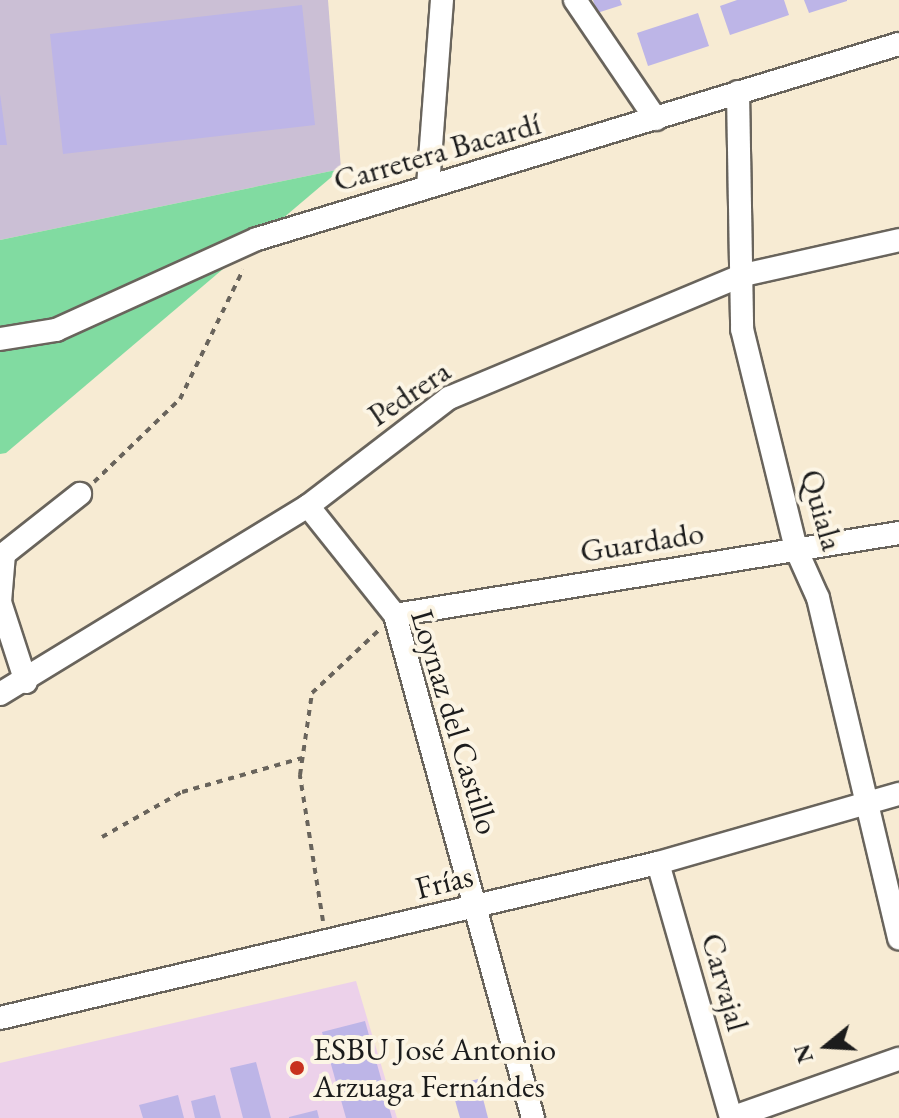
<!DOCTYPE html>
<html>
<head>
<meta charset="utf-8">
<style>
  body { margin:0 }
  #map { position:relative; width:899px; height:1118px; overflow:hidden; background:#f7ebd3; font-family:"EB Garamond",serif }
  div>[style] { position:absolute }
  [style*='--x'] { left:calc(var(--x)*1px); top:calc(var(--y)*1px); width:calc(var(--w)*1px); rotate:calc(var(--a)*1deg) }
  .built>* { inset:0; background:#ecd1ea }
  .industrial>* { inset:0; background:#cbbfd5 }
  .green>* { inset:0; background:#81dba1 }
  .building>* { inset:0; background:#bdb5e7 }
  .path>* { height:4px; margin-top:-2px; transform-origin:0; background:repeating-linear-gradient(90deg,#69645c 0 6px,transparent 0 12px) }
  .roads { filter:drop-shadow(2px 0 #69645c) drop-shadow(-2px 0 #69645c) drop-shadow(0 2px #69645c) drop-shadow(0 -2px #69645c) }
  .minor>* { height:22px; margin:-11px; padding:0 11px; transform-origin:11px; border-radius:11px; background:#fff }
  .dots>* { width:22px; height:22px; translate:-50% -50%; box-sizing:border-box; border:4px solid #fcf5e5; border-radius:50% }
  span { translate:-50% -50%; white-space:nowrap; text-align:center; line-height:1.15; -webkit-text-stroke:8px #fcf5e5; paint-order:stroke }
  .street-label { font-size:32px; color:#1c1c1c }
  .poi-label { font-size:32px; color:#1c1c1c }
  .left { translate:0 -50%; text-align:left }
  .north { position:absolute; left:787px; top:1006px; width:80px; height:80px; -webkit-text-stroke:6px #fcf5e5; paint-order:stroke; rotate:252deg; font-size:22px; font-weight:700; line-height:32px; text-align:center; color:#1c1c1c }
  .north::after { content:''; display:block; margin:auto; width:28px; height:36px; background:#1c1c1c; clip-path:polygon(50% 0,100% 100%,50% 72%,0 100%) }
</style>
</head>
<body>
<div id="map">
  <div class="built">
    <div style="clip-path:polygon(356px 981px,397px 1118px,0 1118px,0 1063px)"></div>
  </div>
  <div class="industrial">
    <div style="clip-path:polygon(0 0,328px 0,341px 169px,0 240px)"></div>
  </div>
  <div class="green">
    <div style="clip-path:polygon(341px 169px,6px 453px,0 454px,0 240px)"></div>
  </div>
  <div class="building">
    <div style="clip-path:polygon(593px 0,620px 0,622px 5px,597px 13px)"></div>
    <div style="clip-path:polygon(737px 0,784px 0,789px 15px,730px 35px,720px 6px)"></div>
    <div style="clip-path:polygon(804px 0,847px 0,847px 1px,809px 13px)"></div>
    <div style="clip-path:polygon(302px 5px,315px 125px,63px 154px,50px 34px)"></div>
    <div style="clip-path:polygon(698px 13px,709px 46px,648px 66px,637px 33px)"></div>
    <div style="clip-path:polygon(0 94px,7px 145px,0 145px)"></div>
    <div style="clip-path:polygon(365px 1021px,392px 1118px,346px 1118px,322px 1032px)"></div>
    <div style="clip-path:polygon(256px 1062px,271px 1118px,243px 1118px,230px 1068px)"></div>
    <div style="clip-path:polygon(478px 1079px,488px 1118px,460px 1118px,451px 1086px)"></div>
    <div style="clip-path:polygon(178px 1095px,184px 1118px,143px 1118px,139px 1105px)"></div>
    <div style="clip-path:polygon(215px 1095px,221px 1118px,195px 1118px,191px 1101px)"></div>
    <div style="clip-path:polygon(317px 1110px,319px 1118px,289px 1118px,289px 1117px)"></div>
  </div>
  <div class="path">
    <div style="--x:94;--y:482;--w:120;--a:-44"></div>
    <div style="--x:180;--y:399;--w:144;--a:-64"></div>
    <div style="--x:102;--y:837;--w:92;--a:-29.4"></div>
    <div style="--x:182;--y:792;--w:125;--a:-15.8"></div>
    <div style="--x:323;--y:921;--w:148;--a:-99"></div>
    <div style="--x:300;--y:775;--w:83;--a:-81.7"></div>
    <div style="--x:312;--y:693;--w:92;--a:-43.2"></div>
  </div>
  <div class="roads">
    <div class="minor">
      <div style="--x:575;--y:0;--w:144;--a:55.8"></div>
      <div style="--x:738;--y:92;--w:237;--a:89"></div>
      <div style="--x:742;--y:329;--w:227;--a:76.2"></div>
      <div style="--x:796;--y:549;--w:54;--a:65.8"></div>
      <div style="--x:818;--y:598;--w:350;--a:76.6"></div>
      <div style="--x:428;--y:186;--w:187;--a:-85.7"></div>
      <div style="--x:0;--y:339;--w:57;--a:-9.1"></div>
      <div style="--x:56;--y:330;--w:221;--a:-24.4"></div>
      <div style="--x:257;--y:239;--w:671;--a:-16.9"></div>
      <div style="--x:308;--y:506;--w:139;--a:51.4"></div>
      <div style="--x:395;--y:615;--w:522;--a:74.66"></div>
      <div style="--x:395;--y:615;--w:511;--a:-9.24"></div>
      <div style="--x:26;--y:682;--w:84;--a:-108"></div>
      <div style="--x:0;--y:602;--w:48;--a:-85.2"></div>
      <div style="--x:4;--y:554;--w:97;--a:-38.3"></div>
      <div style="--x:0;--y:694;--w:361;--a:-31.4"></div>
      <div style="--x:308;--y:506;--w:178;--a:-37.5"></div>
      <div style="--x:449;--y:398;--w:319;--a:-22.7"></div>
      <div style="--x:743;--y:275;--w:160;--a:-12.6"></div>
      <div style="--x:658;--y:863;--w:265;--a:74"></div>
      <div style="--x:731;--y:1118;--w:178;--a:-19.4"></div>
      <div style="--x:0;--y:1018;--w:676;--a:-13.26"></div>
      <div style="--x:658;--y:863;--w:251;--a:-16"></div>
    </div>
  </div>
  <div class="dots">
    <div style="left:297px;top:1068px;background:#c8321e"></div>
  </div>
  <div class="street-label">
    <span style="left:437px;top:152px;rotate:-16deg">Carretera Bacardí</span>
    <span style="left:409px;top:393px;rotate:-34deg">Pedrera</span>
    <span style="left:822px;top:510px;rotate:74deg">Quiala</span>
    <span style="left:642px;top:542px;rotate:-9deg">Guardado</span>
    <span style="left:455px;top:722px;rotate:73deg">Loynaz del Castillo</span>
    <span style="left:444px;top:882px;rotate:-14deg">Frías</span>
    <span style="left:725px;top:982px;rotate:74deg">Carvajal</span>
  </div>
  <div class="poi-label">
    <span class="left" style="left:313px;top:1068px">ESBU José Antonio<br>Arzuaga Fernándes</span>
  </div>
  <div class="north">N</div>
</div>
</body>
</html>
